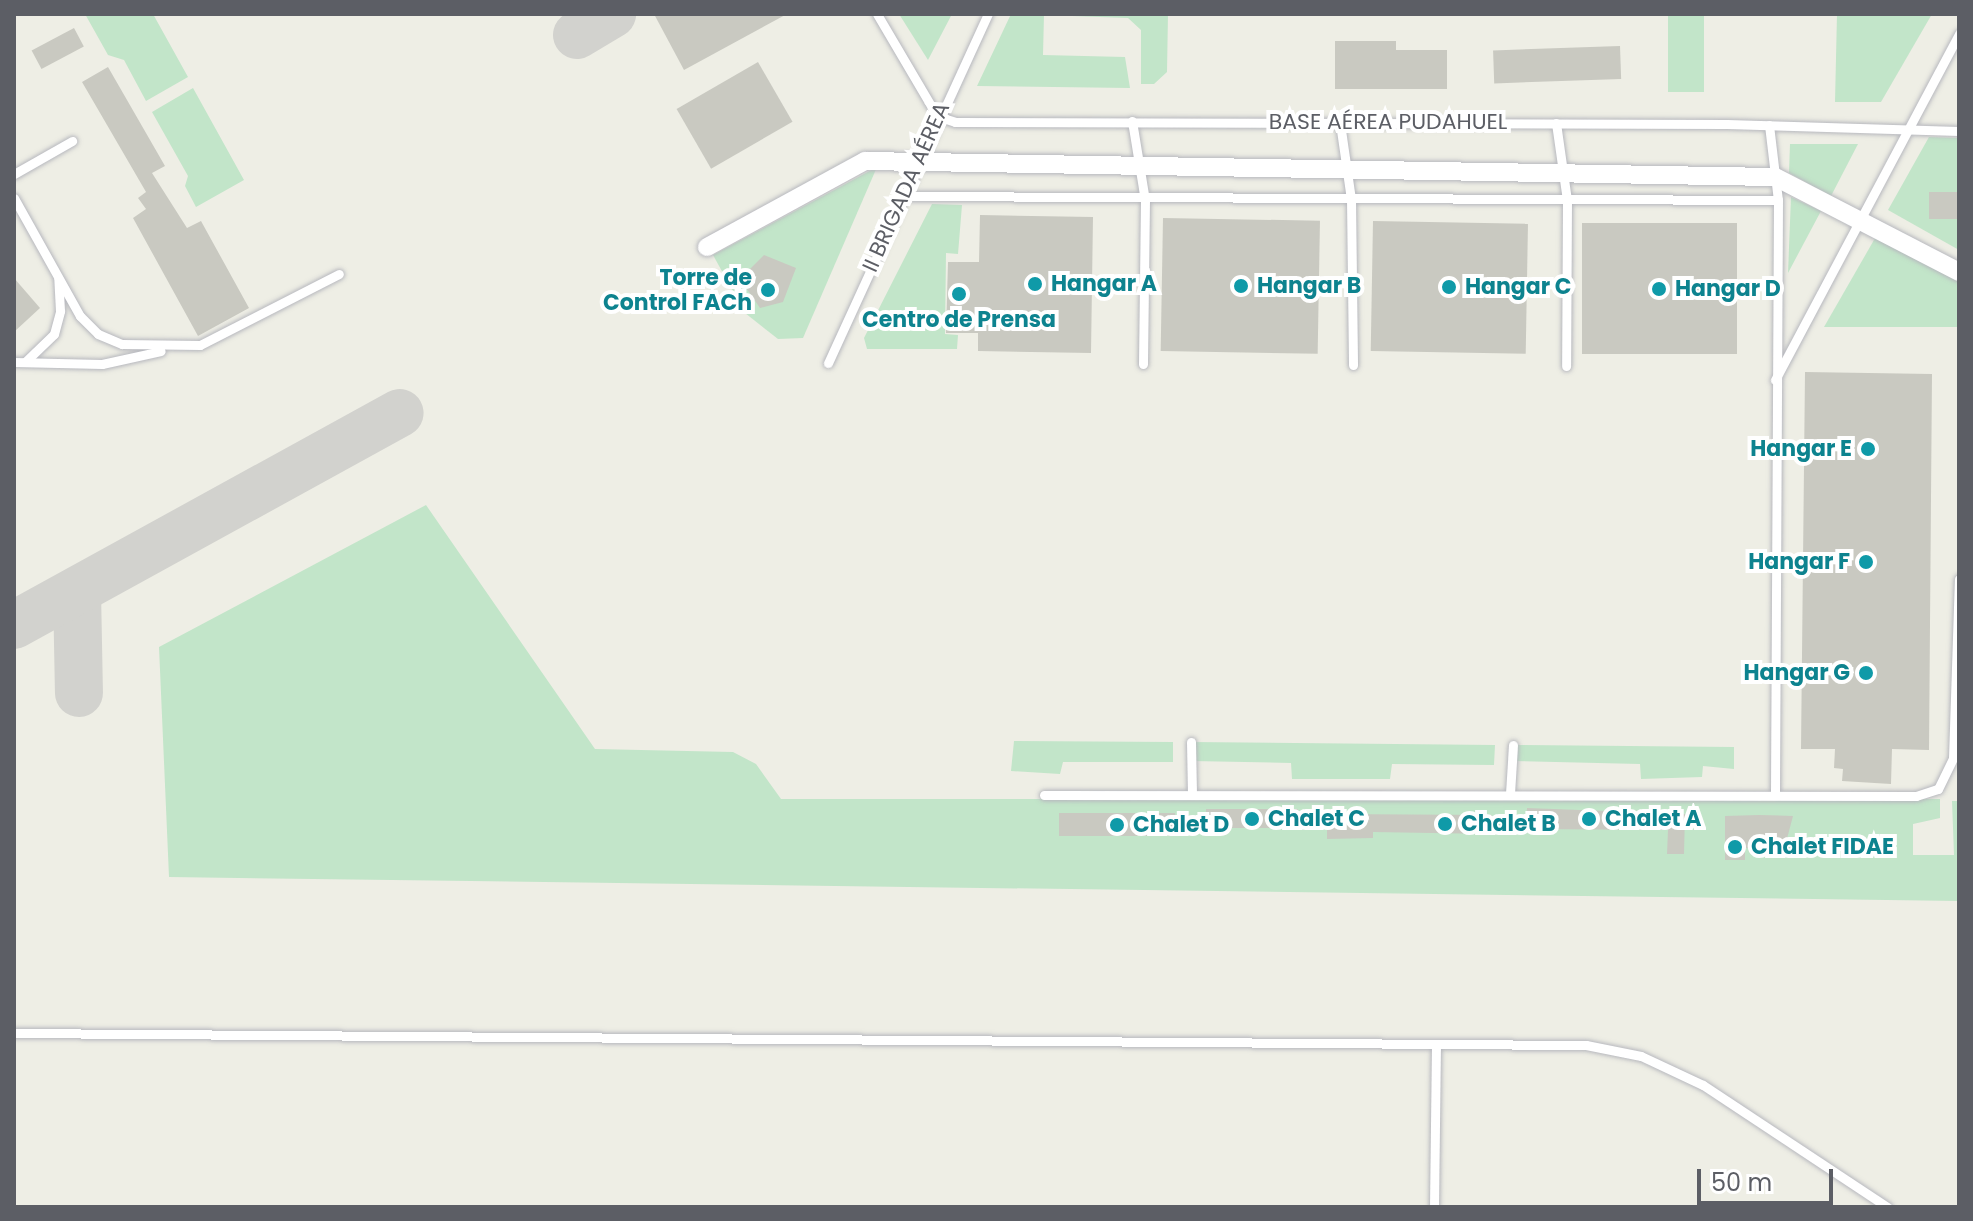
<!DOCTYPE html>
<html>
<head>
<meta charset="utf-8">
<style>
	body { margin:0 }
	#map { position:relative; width:1973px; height:1221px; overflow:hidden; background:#eeeee5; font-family:Poppins,sans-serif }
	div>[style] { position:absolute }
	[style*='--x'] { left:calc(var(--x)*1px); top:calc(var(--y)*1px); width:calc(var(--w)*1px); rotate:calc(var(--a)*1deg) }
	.green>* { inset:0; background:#c2e5c9; transform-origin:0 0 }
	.taxiway>* { height:48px; margin:-24px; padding:0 24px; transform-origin:24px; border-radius:24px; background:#d2d2ce }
	.building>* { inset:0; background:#c9c9c1; transform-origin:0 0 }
	.roads { filter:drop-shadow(0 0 2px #b7b8be) drop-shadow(0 0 2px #b7b8be) }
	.lane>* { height:9px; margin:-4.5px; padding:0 4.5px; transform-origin:4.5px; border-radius:4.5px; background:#fff }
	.street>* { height:18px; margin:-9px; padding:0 9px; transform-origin:9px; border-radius:9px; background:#fff }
	.dots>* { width:22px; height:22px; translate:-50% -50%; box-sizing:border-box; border:4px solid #fff; border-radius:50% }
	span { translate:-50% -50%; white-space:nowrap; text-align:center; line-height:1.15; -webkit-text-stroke:8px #fff; paint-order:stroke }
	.street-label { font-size:22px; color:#5c5e65 }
	.culture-label { font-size:22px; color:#0d838f; font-weight:700 }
	.right { translate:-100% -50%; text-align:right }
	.left { translate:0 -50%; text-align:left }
	.frame { position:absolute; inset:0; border:16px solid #5c5e65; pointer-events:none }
	.scale { position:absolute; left:1697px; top:1169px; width:136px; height:36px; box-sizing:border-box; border:4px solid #5c5e65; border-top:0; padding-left:10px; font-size:24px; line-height:28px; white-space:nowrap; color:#5c5e65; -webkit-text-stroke:6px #fff; paint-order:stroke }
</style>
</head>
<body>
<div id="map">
	<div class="green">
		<i style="clip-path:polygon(85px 14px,153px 14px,188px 77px,146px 101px,124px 60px,108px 55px)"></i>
		<i style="clip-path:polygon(899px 14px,952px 14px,928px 60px)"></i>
		<i style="clip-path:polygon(1011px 14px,1168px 14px,1167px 72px,1154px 84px,1141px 84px,1141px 30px,1128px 18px,1044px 15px,1043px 55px,1125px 57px,1130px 88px,977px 86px)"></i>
		<i style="left:1668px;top:14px;width:36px;height:78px"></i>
		<i style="clip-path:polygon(1837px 14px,1932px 14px,1881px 102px,1835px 102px)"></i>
		<i style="clip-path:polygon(193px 88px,244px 180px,196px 207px,185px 186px,188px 176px,152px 112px)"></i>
		<i style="clip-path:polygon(1929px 137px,1959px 138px,1959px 250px,1888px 210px)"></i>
		<i style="clip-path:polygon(1790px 144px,1858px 144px,1831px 196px,1789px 173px)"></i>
		<i style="clip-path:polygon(877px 167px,803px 338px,778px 339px,745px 313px,713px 255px)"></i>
		<i style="clip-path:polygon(1791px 197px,1821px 211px,1788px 273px)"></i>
		<i style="clip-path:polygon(932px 204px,962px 205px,958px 254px,946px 253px,945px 334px,958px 335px,957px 349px,867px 349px,864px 338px)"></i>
		<i style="clip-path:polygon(1878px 233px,1959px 279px,1959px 327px,1824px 327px)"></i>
		<i style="clip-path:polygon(426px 505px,595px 749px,733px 752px,756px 764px,781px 799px,1940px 799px,1940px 818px,1913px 824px,1913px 855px,1954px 855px,1952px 801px,1959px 801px,1959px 901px,169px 877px,159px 647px)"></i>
		<i style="clip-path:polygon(1014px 741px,1173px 742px,1173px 762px,1063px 762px,1060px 774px,1011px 771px)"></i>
		<i style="clip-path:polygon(1191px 742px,1495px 745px,1494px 765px,1392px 764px,1390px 779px,1292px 779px,1291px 763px,1191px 761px)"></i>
		<i style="clip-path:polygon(1513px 745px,1734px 747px,1734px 769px,1703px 766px,1702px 777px,1641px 779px,1640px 764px,1512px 761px)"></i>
	</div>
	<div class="taxiway">
		<i style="--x:577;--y:35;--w:41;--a:-31"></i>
		<i style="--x:77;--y:591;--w:102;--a:88.9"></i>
		<i style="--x:14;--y:625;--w:440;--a:-28.8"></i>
	</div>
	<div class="building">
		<i style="clip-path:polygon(654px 14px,787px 14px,684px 70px)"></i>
		<i style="left:74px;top:28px;width:21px;height:48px;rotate:62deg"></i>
		<i style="clip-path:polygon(1335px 41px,1396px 41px,1396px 50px,1447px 50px,1447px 89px,1335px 89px)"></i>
		<i style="left:1620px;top:46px;width:33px;height:127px;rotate:88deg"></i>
		<i style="left:758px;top:62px;width:69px;height:94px;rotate:60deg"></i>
		<i style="clip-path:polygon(108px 67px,165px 166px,152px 173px,187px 228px,201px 221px,249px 308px,198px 336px,133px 218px,146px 209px,138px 198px,146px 192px,82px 82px)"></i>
		<i style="left:1929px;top:192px;width:30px;height:27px"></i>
		<i style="clip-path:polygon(980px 215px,1093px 217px,1091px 353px,978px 351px,978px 333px,946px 333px,948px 262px,979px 262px)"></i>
		<i style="left:1163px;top:218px;width:157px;height:133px;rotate:1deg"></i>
		<i style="left:1373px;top:221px;width:155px;height:130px;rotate:1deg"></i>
		<i style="left:1582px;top:223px;width:155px;height:131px"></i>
		<i style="clip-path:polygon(764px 255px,796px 268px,783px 302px,760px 308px,740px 279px)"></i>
		<i style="clip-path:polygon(14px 278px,40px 308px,14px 332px)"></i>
		<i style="clip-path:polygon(1805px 372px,1932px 374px,1929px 750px,1892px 749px,1891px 784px,1842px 781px,1843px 769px,1834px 768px,1835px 749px,1801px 749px)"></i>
		<i style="clip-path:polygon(1527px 808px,1685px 814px,1684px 854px,1667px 854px,1668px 830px,1526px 829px)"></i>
		<i style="left:1298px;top:809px;width:19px;height:92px;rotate:90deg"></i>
		<i style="left:1059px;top:813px;width:116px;height:23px"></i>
		<i style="clip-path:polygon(1327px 814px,1492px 815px,1491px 834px,1373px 832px,1373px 838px,1327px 839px)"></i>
		<i style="clip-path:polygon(1759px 815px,1793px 816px,1784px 850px,1745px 848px,1745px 860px,1725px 860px,1725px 816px)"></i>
	</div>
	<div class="roads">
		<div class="lane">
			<i style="--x:877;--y:14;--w:118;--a:59.5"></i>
			<i style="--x:937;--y:116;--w:19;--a:18"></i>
			<i style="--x:955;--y:122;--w:772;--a:0.15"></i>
			<i style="--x:1727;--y:124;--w:232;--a:1.7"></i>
			<i style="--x:1132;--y:121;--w:80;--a:80.7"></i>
			<i style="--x:1145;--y:200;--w:164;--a:90.7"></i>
			<i style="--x:1340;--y:123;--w:77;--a:81.8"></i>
			<i style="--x:1351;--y:199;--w:166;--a:89.3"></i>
			<i style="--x:1556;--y:123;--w:78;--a:81.9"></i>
			<i style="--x:1567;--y:200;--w:166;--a:90.3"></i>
			<i style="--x:1769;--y:125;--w:76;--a:83.2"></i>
			<i style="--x:1778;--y:200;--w:595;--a:90.29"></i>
			<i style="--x:14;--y:174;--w:67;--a:-29.6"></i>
			<i style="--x:901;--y:196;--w:877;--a:0.26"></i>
			<i style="--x:14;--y:198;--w:135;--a:60.8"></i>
			<i style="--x:80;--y:316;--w:25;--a:45"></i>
			<i style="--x:98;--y:334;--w:26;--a:23"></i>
			<i style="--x:122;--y:344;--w:78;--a:0.7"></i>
			<i style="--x:200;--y:345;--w:156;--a:-27.1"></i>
			<i style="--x:14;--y:362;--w:88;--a:1.3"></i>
			<i style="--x:102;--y:364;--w:60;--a:-12.4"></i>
			<i style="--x:25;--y:362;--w:40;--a:-44"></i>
			<i style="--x:54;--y:334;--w:24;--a:-75"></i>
			<i style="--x:60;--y:311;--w:33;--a:-93"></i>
			<i style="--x:828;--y:363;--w:384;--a:-65.4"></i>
			<i style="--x:1775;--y:380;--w:392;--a:-62"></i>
			<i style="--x:1191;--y:742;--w:50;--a:88.9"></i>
			<i style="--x:1510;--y:794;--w:49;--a:-86.5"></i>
			<i style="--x:1044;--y:795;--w:872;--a:0.07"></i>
			<i style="--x:1916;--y:796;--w:23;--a:-18"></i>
			<i style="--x:1938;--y:789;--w:34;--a:-64"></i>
			<i style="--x:1953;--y:758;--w:179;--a:-88.1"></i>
			<i style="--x:14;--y:1033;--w:1572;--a:0.44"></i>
			<i style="--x:1586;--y:1045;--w:56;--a:11.3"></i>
			<i style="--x:1641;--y:1056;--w:68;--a:25.1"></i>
			<i style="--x:1703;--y:1085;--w:221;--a:33.5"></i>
			<i style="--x:1434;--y:1207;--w:161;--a:-89.3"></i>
		</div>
		<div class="street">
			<i style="--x:707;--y:247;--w:180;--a:-28.6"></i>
			<i style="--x:865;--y:161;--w:910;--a:1.01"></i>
			<i style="--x:1775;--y:177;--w:207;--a:27.3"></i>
		</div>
	</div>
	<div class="dots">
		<i style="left:1035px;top:284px;background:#0f9aa8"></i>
		<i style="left:1241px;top:286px;background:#0f9aa8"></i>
		<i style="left:1449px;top:287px;background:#0f9aa8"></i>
		<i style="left:1659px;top:289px;background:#0f9aa8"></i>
		<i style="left:768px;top:290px;background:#0f9aa8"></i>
		<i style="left:959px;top:294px;background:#0f9aa8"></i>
		<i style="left:1868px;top:449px;background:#0f9aa8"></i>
		<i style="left:1866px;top:562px;background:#0f9aa8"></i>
		<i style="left:1866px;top:673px;background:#0f9aa8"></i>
		<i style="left:1252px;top:819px;background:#0f9aa8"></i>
		<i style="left:1589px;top:819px;background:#0f9aa8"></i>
		<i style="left:1445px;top:824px;background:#0f9aa8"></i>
		<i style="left:1117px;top:825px;background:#0f9aa8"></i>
		<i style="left:1735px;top:847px;background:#0f9aa8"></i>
	</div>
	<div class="street-label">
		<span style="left:1388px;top:122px">BASE AÉREA PUDAHUEL</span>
		<span style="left:906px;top:187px;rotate:-66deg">II BRIGADA AÉREA</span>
	</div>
	<div class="culture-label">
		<span class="right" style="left:752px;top:290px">Torre de<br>Control FACh</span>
		<span class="left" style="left:1051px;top:284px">Hangar A</span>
		<span class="left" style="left:1257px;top:286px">Hangar B</span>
		<span class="left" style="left:1465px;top:287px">Hangar C</span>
		<span class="left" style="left:1675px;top:289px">Hangar D</span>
		<span style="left:959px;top:320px">Centro de Prensa</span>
		<span class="right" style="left:1852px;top:449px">Hangar E</span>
		<span class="right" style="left:1850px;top:562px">Hangar F</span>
		<span class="right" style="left:1850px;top:673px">Hangar G</span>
		<span class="left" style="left:1268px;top:819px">Chalet C</span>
		<span class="left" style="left:1605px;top:819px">Chalet A</span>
		<span class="left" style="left:1461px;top:824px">Chalet B</span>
		<span class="left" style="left:1133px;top:825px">Chalet D</span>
		<span class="left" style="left:1751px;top:847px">Chalet FIDAE</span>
	</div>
	<div class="frame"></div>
	<div class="scale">50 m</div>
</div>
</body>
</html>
